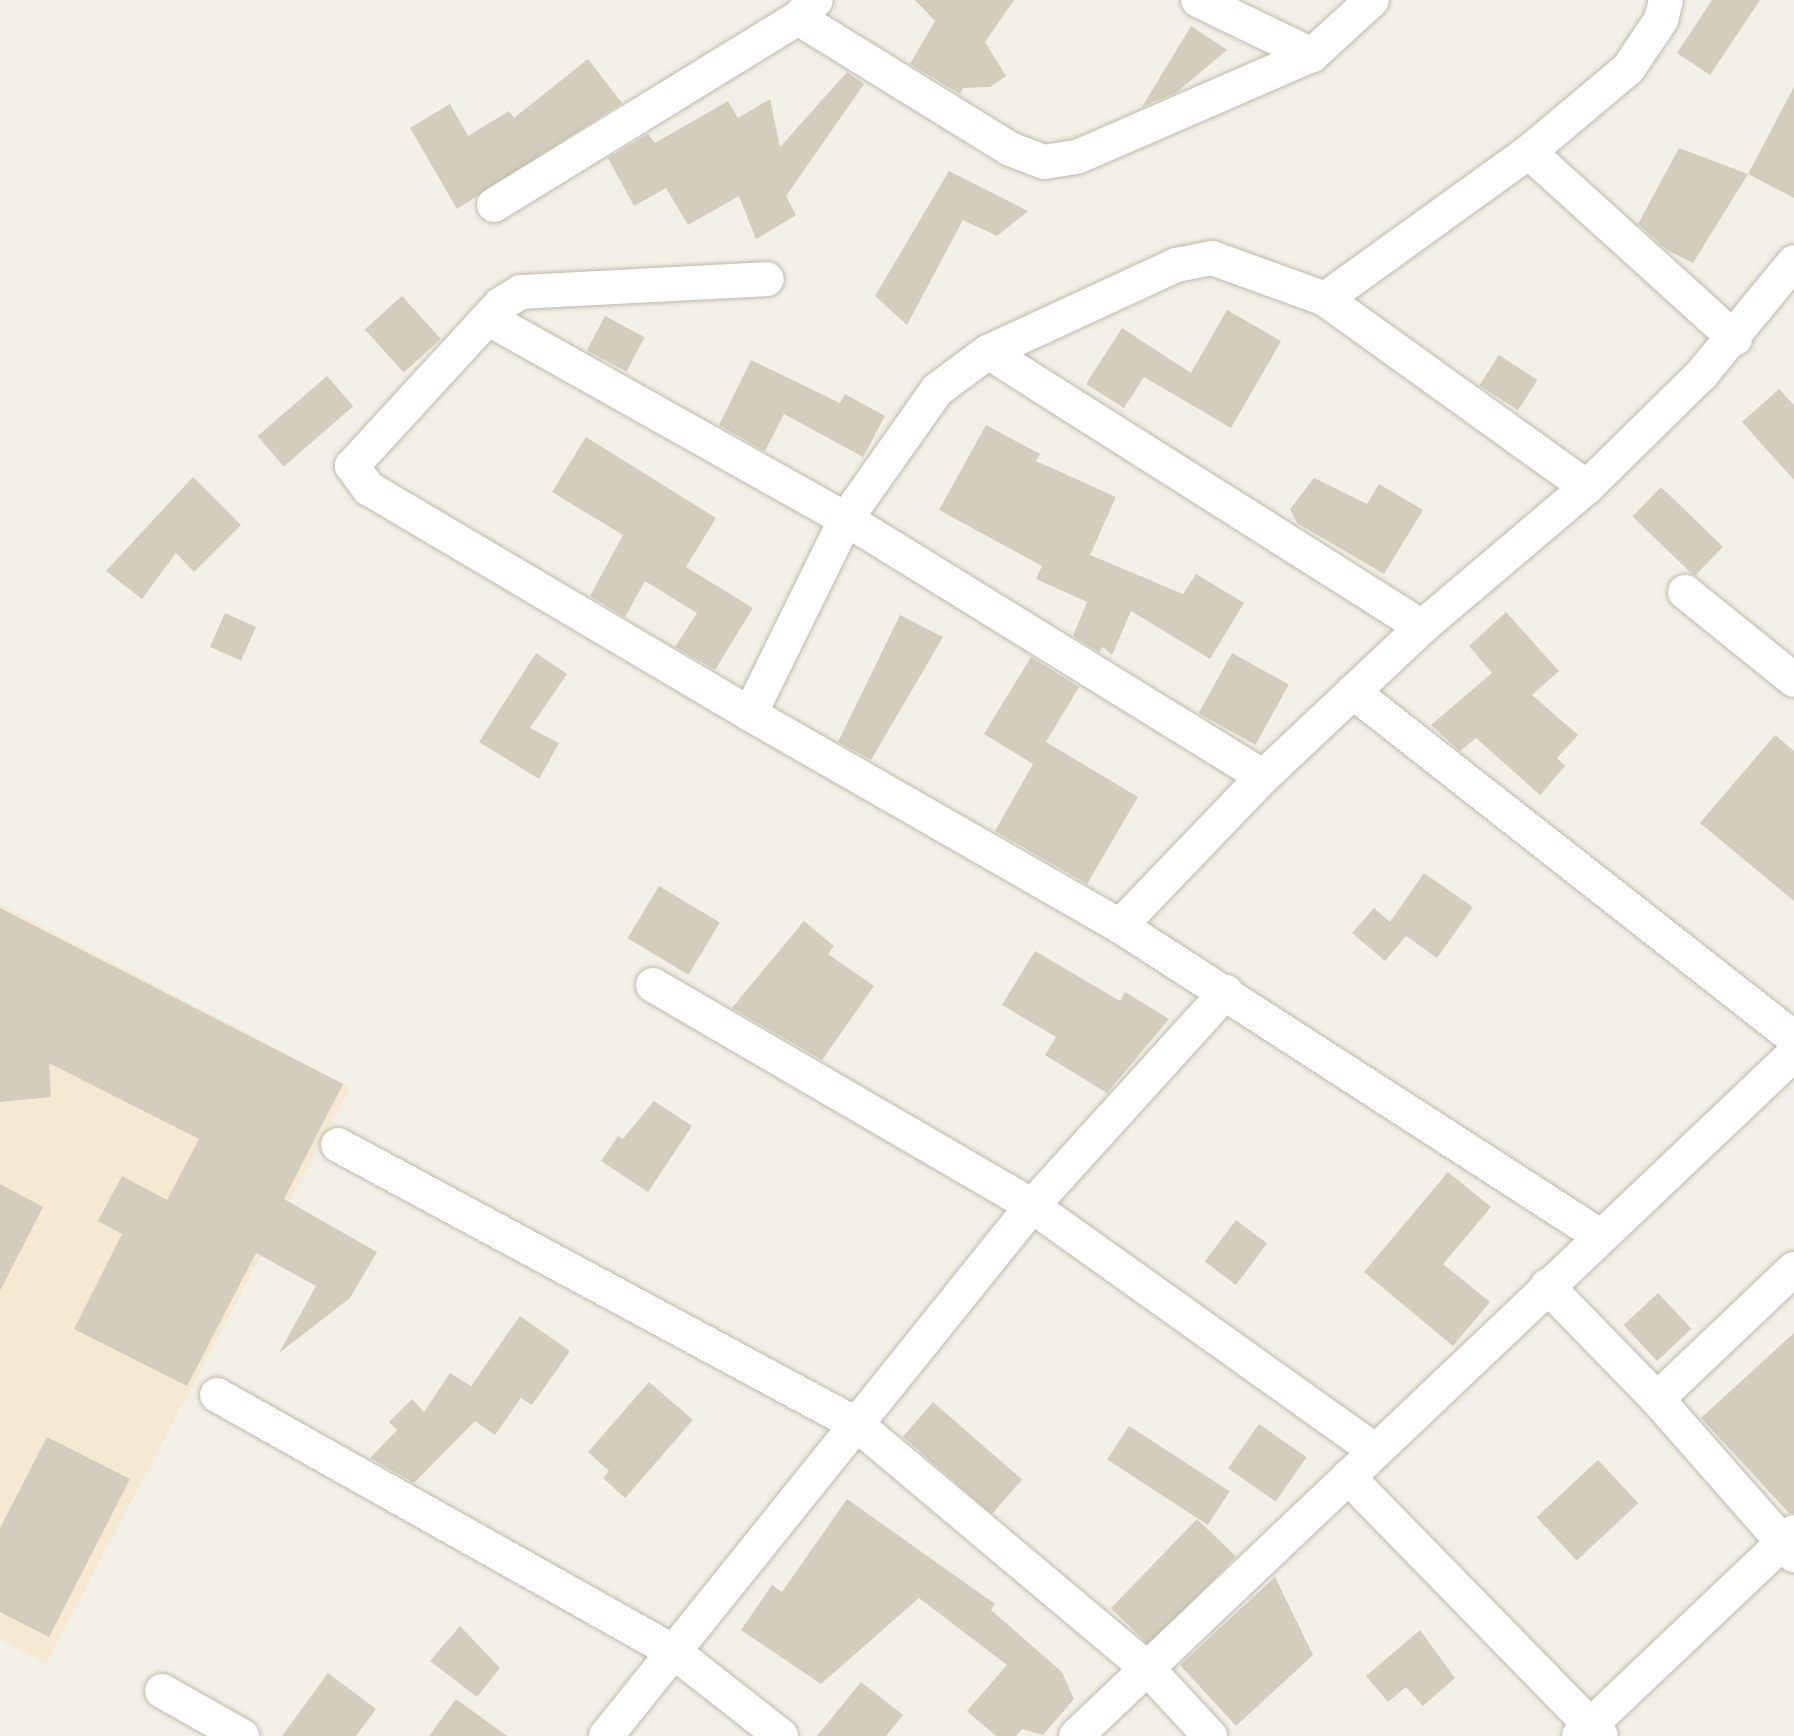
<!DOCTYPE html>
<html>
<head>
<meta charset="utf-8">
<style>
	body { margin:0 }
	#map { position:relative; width:1794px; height:1736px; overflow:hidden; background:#f3f0e7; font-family:"Titillium Web",sans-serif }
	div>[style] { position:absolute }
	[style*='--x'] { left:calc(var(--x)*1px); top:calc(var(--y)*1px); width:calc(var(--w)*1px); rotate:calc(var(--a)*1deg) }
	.commercial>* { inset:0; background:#f4e9d3 }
	.building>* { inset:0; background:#d4cdbd; transform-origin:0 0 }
	.roads { filter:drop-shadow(0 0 2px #beb9aa) drop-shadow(0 0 2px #beb9aa) }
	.minor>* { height:34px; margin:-17px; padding:0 17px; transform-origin:17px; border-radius:17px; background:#fff }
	span { translate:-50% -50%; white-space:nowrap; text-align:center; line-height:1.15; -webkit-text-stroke:6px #fff; paint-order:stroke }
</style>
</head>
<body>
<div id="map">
	<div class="commercial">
		<i style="clip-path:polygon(0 904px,350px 1087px,46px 1663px,0 1639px)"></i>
	</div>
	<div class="building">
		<i style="clip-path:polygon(915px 0,1014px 0,985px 42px,1006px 76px,990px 87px,963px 88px,960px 94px,910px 64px,935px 21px)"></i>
		<i style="clip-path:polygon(1712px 0,1760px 0,1710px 75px,1677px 53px)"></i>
		<i style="clip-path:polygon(1191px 26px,1227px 50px,1177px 92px,1142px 107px)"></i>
		<i style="clip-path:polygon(588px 59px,622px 103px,457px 209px,410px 128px,450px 104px,468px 136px,509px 111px,514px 118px)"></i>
		<i style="clip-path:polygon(847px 72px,864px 84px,786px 196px,796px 215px,756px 239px,739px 196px,688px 225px,666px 188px,634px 206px,608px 158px,648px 134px,655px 143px,728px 101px,738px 118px,770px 99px,780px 147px)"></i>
		<i style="clip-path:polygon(1794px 87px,1794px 198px,1748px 174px)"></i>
		<i style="clip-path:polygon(1679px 148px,1748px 174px,1693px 263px,1667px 250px,1638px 224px)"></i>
		<i style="clip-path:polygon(949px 171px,1028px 211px,997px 236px,963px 220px,907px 325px,875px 296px)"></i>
		<i style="left:402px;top:296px;width:58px;height:50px;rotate:48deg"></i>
		<i style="clip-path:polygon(1227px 310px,1281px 341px,1231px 428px,1144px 377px,1124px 408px,1086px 384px,1122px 328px,1191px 373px)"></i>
		<i style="left:605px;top:316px;width:45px;height:39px;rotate:28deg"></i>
		<i style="left:1499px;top:355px;width:46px;height:36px;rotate:33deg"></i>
		<i style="clip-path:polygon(751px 360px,840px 403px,845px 394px,885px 416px,863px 457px,784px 414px,765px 451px,719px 425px)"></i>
		<i style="left:327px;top:376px;width:40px;height:92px;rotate:49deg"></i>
		<i style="clip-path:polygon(1779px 389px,1794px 405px,1794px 480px,1742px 422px)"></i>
		<i style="clip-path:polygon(986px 425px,1040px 454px,1036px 461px,1116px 497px,1090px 555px,1183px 594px,1196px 574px,1244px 603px,1210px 659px,1131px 611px,1112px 655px,1103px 647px,1099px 652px,1073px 636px,1087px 602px,1036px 579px,1042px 566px,939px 510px)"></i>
		<i style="clip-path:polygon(586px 437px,716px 518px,686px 567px,753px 608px,715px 670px,675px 647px,697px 613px,645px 581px,625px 617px,590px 596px,623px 535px,552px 492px)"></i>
		<i style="clip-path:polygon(193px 477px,241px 525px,194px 572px,176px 553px,142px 599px,106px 571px)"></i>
		<i style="clip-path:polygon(1314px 478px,1367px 504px,1379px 484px,1423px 510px,1384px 574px,1297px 523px,1290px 509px)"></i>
		<i style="left:1661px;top:487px;width:86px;height:41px;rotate:44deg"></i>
		<i style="clip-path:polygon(1506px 612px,1559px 671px,1532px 695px,1578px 735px,1557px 758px,1565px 766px,1540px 795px,1476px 738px,1460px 751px,1431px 725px,1492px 673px,1469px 646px)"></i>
		<i style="left:225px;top:613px;width:34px;height:37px;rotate:24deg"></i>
		<i style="clip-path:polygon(900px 615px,943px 637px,871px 760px,838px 742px)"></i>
		<i style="clip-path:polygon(536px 653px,567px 674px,530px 728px,559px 743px,539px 779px,479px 742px)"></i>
		<i style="left:1232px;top:653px;width:65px;height:69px;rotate:29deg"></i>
		<i style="clip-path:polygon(1031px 657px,1079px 687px,1046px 742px,1138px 797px,1087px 884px,995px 831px,1033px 764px,984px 734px)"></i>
		<i style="clip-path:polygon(1775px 735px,1794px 751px,1794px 901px,1700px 823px)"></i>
		<i style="clip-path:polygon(1424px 873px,1473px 907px,1437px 958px,1406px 936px,1385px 961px,1352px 933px,1374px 908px,1390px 922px)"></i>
		<i style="left:659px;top:886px;width:71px;height:61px;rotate:31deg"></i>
		<i style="clip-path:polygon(0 908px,343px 1084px,284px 1199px,377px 1252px,350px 1298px,279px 1353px,316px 1286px,256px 1253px,187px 1386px,74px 1329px,122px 1234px,98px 1221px,122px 1176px,167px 1200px,199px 1139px,49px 1063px,51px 1097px,0 1102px)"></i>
		<i style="clip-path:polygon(804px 921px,834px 946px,828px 954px,874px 986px,822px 1060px,732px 1008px)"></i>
		<i style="clip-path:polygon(1035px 951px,1120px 1001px,1125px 992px,1169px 1019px,1107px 1093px,1045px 1055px,1056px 1037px,1002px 1005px)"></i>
		<i style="clip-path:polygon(654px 1101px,692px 1126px,648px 1192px,601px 1161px,618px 1136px,623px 1139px)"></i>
		<i style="clip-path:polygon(1448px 1172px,1491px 1207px,1443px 1264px,1490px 1302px,1453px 1346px,1364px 1272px)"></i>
		<i style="clip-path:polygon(0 1184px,43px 1207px,0 1291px)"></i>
		<i style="left:1236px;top:1220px;width:39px;height:52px;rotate:37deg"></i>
		<i style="left:1658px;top:1293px;width:49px;height:47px;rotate:47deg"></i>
		<i style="clip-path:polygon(520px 1316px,570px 1351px,532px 1405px,521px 1398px,495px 1435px,475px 1421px,414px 1483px,370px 1458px,397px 1430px,389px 1422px,412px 1399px,424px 1412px,450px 1373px,471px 1386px)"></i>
		<i style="clip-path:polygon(1794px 1333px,1794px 1513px,1789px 1513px,1701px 1418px)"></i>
		<i style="clip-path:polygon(649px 1382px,693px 1420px,625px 1498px,603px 1478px,609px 1471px,588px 1452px)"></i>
		<i style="left:933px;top:1402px;width:118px;height:46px;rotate:41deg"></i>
		<i style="left:1259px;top:1424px;width:58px;height:54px;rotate:35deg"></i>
		<i style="left:1129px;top:1426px;width:120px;height:40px;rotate:33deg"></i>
		<i style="clip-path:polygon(47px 1437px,130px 1479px,49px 1637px,0 1612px,0 1528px)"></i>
		<i style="left:1598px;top:1460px;width:59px;height:84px;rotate:47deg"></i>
		<i style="clip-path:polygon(847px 1499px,995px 1604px,991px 1610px,1062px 1672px,1074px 1699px,1043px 1735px,1022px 1729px,1016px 1736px,996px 1736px,967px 1711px,1007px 1665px,919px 1598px,821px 1684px,741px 1630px,772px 1585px,782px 1592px)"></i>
		<i style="left:1197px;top:1519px;width:54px;height:124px;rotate:44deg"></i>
		<i style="clip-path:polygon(1275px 1577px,1313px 1655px,1236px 1726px,1180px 1665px)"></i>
		<i style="clip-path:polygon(460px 1626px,500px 1668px,477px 1697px,430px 1661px)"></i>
		<i style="clip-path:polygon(1420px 1630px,1455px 1678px,1423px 1706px,1406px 1687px,1388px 1702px,1366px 1676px)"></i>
		<i style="clip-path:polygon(328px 1673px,376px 1709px,356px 1736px,282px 1736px)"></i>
		<i style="clip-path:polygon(861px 1682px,903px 1715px,886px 1736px,817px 1736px)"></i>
		<i style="clip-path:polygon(456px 1699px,507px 1736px,429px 1736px)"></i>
	</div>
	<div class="roads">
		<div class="minor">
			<i style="--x:1198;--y:0;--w:127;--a:25.8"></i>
			<i style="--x:798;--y:18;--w:249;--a:31.7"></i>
			<i style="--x:1010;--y:149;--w:36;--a:21"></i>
			<i style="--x:1044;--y:162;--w:33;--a:-9"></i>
			<i style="--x:1077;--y:157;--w:256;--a:-23.5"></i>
			<i style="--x:1312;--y:55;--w:81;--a:-42.5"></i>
			<i style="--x:1529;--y:152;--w:278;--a:42.2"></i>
			<i style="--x:494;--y:205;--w:357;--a:-31.6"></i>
			<i style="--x:798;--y:18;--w:25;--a:-45"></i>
			<i style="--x:1325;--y:299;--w:322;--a:35.7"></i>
			<i style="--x:489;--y:319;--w:409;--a:29.3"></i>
			<i style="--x:846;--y:519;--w:490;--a:31.7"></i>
			<i style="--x:988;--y:352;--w:514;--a:32.36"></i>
			<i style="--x:1685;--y:592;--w:140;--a:38.9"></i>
			<i style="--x:1353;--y:692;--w:561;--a:38.12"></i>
			<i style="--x:750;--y:714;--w:442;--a:-149.4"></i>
			<i style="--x:369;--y:489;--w:29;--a:-126"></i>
			<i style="--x:352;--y:466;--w:220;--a:-47.4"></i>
			<i style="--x:501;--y:304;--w:23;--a:-31"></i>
			<i style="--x:521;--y:292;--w:246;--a:-3"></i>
			<i style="--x:1120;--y:926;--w:207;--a:-46.2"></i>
			<i style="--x:1263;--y:777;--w:219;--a:-43.3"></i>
			<i style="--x:1422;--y:627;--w:216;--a:-40.3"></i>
			<i style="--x:1587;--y:487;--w:160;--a:-44.5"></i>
			<i style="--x:1701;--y:375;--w:146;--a:-50.5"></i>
			<i style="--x:653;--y:985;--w:439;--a:30.2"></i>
			<i style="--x:1032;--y:1206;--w:422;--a:35.5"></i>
			<i style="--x:338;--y:1145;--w:588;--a:28.31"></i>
			<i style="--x:856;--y:1424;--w:380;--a:40"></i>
			<i style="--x:1147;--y:1668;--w:93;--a:47.2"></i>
			<i style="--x:1600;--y:1236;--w:571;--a:-147.14"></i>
			<i style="--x:1120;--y:926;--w:426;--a:-150.2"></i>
			<i style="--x:750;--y:714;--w:217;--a:-63.8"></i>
			<i style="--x:846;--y:519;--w:158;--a:-54.8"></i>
			<i style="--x:937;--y:390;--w:64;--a:-36.7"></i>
			<i style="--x:988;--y:352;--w:207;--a:-24.8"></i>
			<i style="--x:1176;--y:265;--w:37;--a:-11"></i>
			<i style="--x:1212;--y:258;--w:120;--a:19.9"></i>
			<i style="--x:1325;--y:299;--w:251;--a:-35.8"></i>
			<i style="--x:1529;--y:152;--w:129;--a:-40"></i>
			<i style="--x:1628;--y:69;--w:59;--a:-56"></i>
			<i style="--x:1661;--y:20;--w:21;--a:-76"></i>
			<i style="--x:1547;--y:1286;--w:158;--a:45.8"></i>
			<i style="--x:1657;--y:1399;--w:208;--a:48.7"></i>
			<i style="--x:217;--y:1395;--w:524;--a:29.35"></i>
			<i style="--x:674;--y:1652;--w:136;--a:38.1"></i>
			<i style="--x:1657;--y:1399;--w:189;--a:-43.5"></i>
			<i style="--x:1348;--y:1477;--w:362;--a:45.7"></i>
			<i style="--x:162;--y:1691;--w:92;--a:29.4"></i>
			<i style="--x:606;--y:1736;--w:680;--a:-51.21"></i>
			<i style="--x:1032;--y:1206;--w:289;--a:-47.8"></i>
			<i style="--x:1076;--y:1736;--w:990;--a:-43.53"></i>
			<i style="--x:1579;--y:1736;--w:296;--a:-43.5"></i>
		</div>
	</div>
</div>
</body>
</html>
